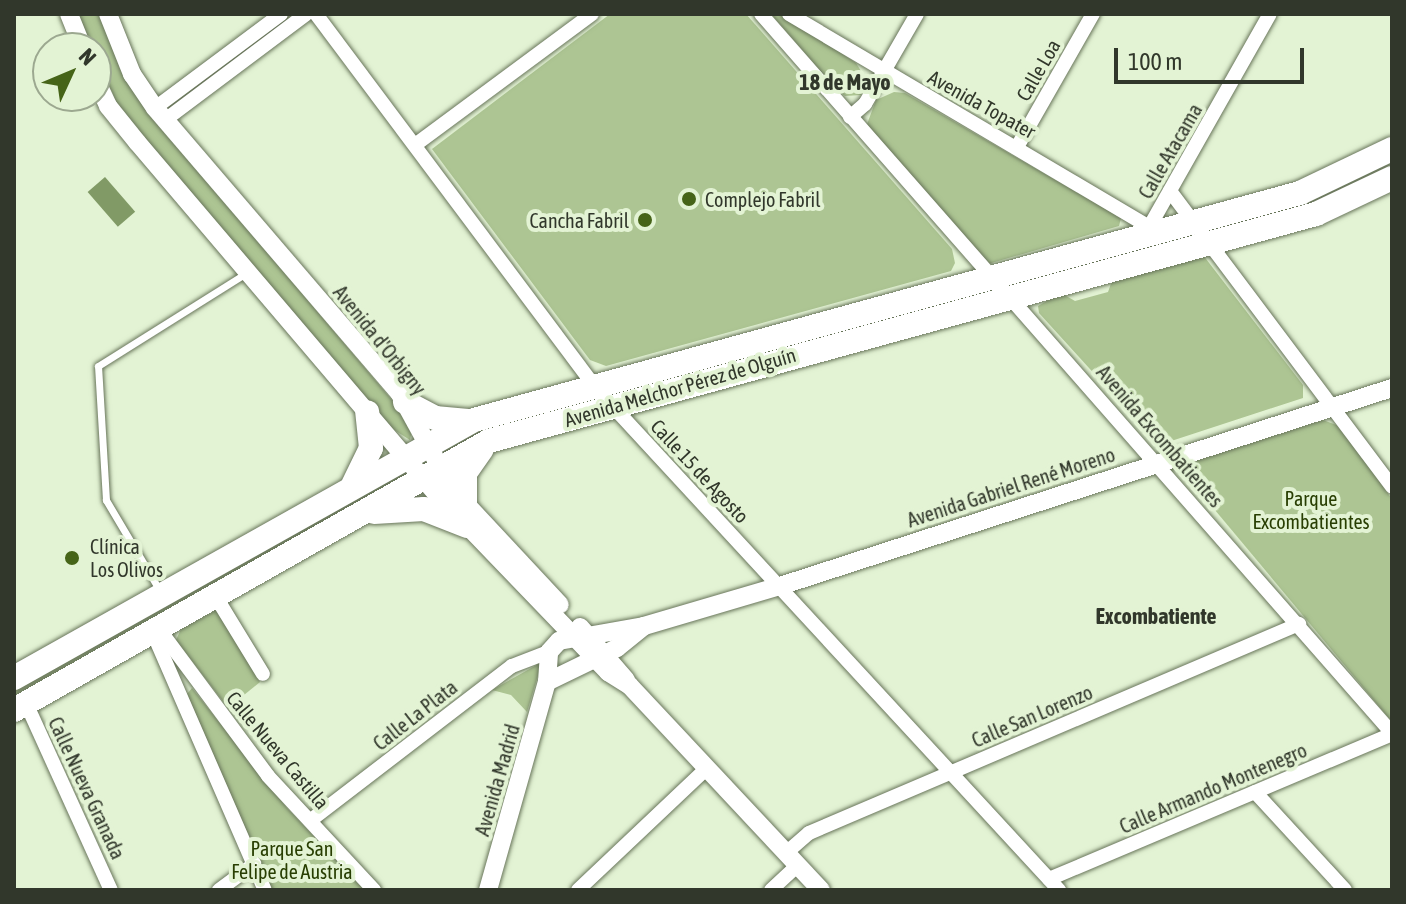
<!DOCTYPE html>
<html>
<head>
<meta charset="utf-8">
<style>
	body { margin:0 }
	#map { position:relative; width:1406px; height:904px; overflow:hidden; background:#e3f3d4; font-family:"Asap Condensed",sans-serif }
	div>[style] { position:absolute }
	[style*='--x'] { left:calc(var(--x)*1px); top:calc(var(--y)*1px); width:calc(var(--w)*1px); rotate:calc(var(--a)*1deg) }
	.green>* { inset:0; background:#adc593 }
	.water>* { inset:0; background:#819a66; transform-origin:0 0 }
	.roads { filter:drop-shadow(0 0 2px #68755a) drop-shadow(0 0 2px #68755a) }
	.lane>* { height:7px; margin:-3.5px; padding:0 3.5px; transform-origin:3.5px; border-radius:3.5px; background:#fff }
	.street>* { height:14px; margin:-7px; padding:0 7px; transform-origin:7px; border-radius:7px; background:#fff }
	.secondary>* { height:18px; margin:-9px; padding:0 9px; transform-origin:9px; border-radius:9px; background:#fff }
	.highway>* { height:24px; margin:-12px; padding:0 12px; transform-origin:12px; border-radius:12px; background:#fff }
	.dots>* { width:22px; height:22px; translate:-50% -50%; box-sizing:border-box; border:4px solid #e3f3d4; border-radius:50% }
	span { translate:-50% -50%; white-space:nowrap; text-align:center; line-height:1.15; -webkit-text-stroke:8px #e3f3d4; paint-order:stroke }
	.street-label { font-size:20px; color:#31372b }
	.poi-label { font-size:20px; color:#31372b }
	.left { translate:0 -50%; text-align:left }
	.right { translate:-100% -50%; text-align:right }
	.park-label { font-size:20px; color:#283e02 }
	.neighbourhood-label { font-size:22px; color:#31372b; font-weight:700 }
	.frame { position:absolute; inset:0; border:16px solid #31372b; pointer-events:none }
	.north { position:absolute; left:32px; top:32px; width:80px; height:80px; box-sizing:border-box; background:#e3f3d4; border:2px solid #9ca890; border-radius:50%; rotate:46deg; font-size:22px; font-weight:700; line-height:32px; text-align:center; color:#31372b }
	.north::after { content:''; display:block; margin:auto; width:28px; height:36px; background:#466418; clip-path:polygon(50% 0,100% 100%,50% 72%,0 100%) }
	.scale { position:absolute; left:1114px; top:48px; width:190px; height:36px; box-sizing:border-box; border:4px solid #31372b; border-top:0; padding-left:10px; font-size:24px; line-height:28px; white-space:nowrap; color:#31372b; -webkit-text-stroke:6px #e3f3d4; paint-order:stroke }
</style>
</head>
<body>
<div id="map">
	<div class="green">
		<i style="clip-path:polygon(78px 14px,100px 14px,120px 69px,143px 105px,391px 399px,412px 430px,410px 440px,388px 426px,119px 108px)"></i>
		<i style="clip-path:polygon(610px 14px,746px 14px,952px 249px,955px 263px,951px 271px,606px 366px,590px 360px,432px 149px)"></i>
		<i style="clip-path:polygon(771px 14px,783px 14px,856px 63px,866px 79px,861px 95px,845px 96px,836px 89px)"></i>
		<i style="clip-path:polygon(894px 92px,905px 93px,1121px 218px,1119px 226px,988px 264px,866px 127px,876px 100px)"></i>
		<i style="clip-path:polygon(1203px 255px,1303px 385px,1303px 398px,1159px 445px,1039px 313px,1038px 306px,1061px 293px,1075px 301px,1108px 292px,1113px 278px)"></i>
		<i style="clip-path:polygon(1323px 420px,1339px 426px,1392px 499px,1392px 722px,1184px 473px,1192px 462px)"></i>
		<i style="clip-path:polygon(407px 470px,411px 474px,14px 697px,14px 688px)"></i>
		<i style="clip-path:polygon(218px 609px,260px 682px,228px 708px,176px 640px,181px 629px)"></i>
		<i style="clip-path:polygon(542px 662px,527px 712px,511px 695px,492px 690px)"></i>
		<i style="clip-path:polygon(192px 688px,287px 808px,365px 890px,272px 890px,187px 694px)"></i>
	</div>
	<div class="water">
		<i style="left:105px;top:177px;width:46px;height:23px;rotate:49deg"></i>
	</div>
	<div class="roads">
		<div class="lane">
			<i style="--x:160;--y:591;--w:106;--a:-120.7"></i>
			<i style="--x:106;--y:500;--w:134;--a:-93.4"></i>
			<i style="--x:98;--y:366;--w:175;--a:-32.1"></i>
		</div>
		<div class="street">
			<i style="--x:316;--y:14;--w:464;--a:53.2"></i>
			<i style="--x:594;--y:386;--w:686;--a:47.3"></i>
			<i style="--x:761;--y:14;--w:957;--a:48.73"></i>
			<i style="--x:789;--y:14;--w:424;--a:30.6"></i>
			<i style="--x:155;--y:108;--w:157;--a:-36.7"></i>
			<i style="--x:850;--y:117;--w:20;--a:-41"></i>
			<i style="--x:865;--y:104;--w:104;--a:-60"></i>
			<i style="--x:165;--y:120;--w:176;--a:-36.9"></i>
			<i style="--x:415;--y:145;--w:220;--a:-36.5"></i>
			<i style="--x:1017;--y:147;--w:153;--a:-60.3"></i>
			<i style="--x:1170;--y:191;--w:370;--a:53.1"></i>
			<i style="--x:1151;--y:224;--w:241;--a:-60.5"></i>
			<i style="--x:216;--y:597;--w:90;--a:58.6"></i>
			<i style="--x:159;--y:629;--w:183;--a:53.4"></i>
			<i style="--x:268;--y:776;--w:156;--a:47.1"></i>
			<i style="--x:153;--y:633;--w:280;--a:66.5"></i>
			<i style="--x:26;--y:703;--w:205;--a:65.6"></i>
			<i style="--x:1255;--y:792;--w:133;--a:47.4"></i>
			<i style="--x:311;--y:820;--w:253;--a:-37.5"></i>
			<i style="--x:512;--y:666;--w:40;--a:-21"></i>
			<i style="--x:786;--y:853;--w:30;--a:-41"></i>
			<i style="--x:809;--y:833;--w:533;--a:-23.1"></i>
			<i style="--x:1049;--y:879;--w:372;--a:-22.9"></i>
			<i style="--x:219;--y:890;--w:44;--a:-36.6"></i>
			<i style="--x:578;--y:890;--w:178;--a:-43.4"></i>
			<i style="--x:771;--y:890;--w:37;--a:-43"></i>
		</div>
		<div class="secondary">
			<i style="--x:69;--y:14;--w:37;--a:68"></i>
			<i style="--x:108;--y:14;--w:65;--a:68.2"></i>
			<i style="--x:132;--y:74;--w:41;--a:55.9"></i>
			<i style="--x:155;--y:108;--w:377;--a:49.4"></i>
			<i style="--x:400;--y:394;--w:108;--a:61.3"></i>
			<i style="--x:452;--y:489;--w:158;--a:47"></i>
			<i style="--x:96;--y:80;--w:29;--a:65"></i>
			<i style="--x:108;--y:106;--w:46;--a:51.1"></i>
			<i style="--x:137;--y:142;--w:460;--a:49.6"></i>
			<i style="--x:435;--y:492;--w:250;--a:46.1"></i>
			<i style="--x:608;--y:672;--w:25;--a:32"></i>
			<i style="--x:629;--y:685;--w:281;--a:46.9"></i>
			<i style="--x:580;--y:627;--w:70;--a:49"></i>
			<i style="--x:547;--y:682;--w:78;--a:-25.9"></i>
			<i style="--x:617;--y:648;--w:35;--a:-39"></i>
			<i style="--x:488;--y:890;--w:216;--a:-74.2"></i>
			<i style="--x:547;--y:682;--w:30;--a:-86"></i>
			<i style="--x:549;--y:652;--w:15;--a:-48"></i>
			<i style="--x:559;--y:641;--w:86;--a:-10"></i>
			<i style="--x:644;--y:626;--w:142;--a:-16.4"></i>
			<i style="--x:780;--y:586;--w:643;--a:-17.93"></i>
		</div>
		<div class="highway">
			<i style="--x:405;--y:402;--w:34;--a:28"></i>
			<i style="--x:435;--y:418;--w:33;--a:5"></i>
			<i style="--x:353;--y:485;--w:41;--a:-64.1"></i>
			<i style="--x:371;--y:448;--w:36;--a:-96"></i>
			<i style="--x:465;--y:504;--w:31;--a:-90"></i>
			<i style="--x:465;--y:473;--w:29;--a:-55"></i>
			<i style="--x:374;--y:512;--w:50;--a:-3.4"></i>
			<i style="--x:424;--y:509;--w:46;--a:21.6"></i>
			<i style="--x:14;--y:678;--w:527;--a:-29.29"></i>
			<i style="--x:474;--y:420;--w:857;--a:-15.37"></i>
			<i style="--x:1300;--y:193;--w:102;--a:-25.6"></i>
			<i style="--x:14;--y:710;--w:546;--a:-29.52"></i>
			<i style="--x:489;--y:441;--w:858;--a:-15.35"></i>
			<i style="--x:1316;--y:214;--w:84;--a:-25.3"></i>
		</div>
	</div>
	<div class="dots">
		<i style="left:689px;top:199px;background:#466418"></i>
		<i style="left:645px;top:220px;background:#466418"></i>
		<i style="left:72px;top:558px;background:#466418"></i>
	</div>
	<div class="street-label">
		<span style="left:1038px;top:70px;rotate:-60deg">Calle Loa</span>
		<span style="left:982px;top:104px;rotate:29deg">Avenida Topater</span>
		<span style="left:1170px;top:151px;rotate:-60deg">Calle Atacama</span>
		<span style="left:380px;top:340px;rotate:51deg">Avenida d'Orbigny</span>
		<span style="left:680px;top:387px;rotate:-16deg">Avenida Melchor Pérez de Olguín</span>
		<span style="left:1160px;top:436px;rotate:49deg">Avenida Excombatientes</span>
		<span style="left:700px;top:471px;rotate:47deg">Calle 15 de Agosto</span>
		<span style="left:1011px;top:487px;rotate:-18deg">Avenida Gabriel René Moreno</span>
		<span style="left:415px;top:715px;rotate:-38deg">Calle La Plata</span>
		<span style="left:1032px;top:716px;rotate:-23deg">Calle San Lorenzo</span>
		<span style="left:278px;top:750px;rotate:50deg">Calle Nueva Castilla</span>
		<span style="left:497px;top:780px;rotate:-74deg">Avenida Madrid</span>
		<span style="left:87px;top:788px;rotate:65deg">Calle Nueva Granada</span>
		<span style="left:1213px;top:788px;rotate:-23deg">Calle Armando Montenegro</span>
	</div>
	<div class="poi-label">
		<span class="left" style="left:705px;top:199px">Complejo Fabril</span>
		<span class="right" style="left:629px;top:220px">Cancha Fabril</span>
		<span class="left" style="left:90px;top:558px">Clínica<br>Los Olivos</span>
	</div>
	<div class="park-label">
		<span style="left:1311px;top:510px">Parque<br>Excombatientes</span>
		<span style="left:292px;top:860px">Parque San<br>Felipe de Austria</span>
	</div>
	<div class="neighbourhood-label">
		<span style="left:845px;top:83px">18 de Mayo</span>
		<span style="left:1156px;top:617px">Excombatiente</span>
	</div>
	<div class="frame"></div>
	<div class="north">N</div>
	<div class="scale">100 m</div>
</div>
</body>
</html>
